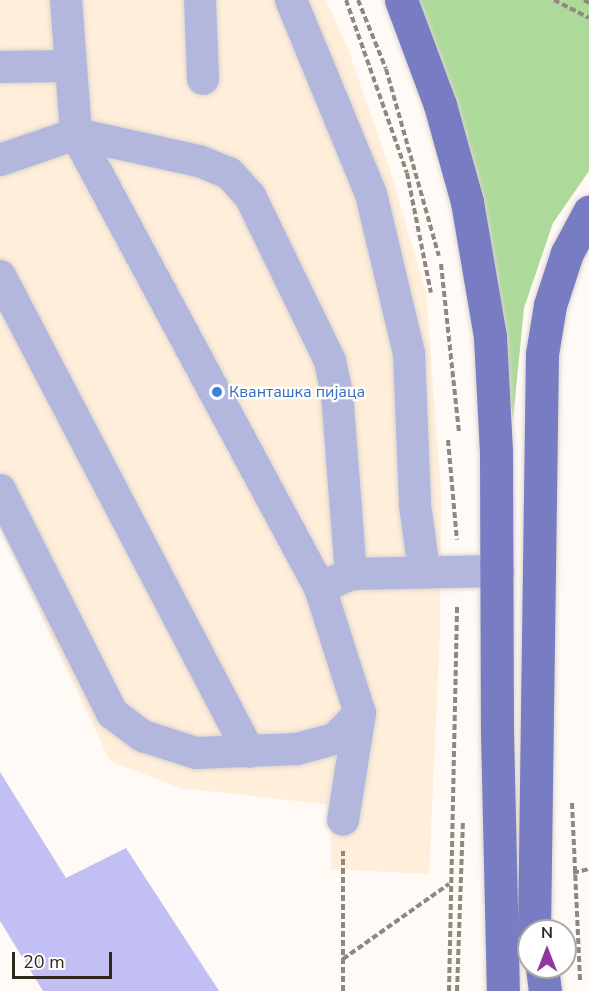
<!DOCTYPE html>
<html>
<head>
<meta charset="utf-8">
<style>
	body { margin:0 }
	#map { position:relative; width:589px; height:991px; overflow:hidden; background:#fffaf5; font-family:"Nunito Sans",sans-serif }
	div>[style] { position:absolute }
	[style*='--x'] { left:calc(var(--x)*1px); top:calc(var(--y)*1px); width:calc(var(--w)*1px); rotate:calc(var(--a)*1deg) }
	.built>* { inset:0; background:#ffeeda }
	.green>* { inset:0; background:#adda9a }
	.building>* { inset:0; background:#c1bff4 }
	.path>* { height:4px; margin-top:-2px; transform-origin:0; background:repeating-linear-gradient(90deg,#8f8880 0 6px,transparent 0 9px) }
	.roads { filter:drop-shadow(0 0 2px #dad4ce) drop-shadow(0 0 2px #dad4ce) }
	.minor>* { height:32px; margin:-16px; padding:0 16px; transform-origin:16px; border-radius:16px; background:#b3b7de }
	.major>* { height:33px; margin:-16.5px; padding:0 16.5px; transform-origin:16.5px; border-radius:16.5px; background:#787cc2 }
	.dots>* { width:16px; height:16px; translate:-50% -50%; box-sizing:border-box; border:3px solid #fff; border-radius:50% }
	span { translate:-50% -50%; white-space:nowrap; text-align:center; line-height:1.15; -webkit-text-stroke:4.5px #fff; paint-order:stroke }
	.shop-label { font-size:16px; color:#366cbe }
	.left { translate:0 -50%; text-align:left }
	.north { position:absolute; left:517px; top:919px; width:60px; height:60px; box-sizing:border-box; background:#fff; border:2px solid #aca9a5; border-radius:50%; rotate:0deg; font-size:16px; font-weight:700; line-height:24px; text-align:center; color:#30281d }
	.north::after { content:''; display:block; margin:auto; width:21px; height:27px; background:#9237a1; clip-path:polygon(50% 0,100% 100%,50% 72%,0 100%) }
	.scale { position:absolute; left:12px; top:952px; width:100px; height:27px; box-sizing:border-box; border:3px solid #30281d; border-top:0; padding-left:8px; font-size:18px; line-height:21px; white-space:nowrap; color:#30281d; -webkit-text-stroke:4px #fff; paint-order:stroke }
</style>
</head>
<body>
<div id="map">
	<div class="built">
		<i style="clip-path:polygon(0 0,326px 0,347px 46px,389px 167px,426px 293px,441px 491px,440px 630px,429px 874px,331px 869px,331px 805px,181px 788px,110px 761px,0 528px)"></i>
	</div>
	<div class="green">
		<i style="clip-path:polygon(412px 0,589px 0,589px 171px,553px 223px,524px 308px,513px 420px,478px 193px)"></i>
	</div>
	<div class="building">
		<i style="clip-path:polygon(0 772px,66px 878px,126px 848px,219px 991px,43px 991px,0 921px)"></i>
	</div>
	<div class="path">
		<i style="--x:346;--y:0;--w:183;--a:70.6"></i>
		<i style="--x:407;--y:173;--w:122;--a:78.7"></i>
		<i style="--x:358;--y:0;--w:74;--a:67.9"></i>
		<i style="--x:386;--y:69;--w:194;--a:74.2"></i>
		<i style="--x:554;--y:0;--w:39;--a:27"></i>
		<i style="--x:584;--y:0;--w:6;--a:31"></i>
		<i style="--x:441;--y:264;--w:169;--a:83.9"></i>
		<i style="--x:448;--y:440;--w:100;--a:84.9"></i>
		<i style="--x:572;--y:803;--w:178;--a:87.4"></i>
		<i style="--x:573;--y:873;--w:16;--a:-14"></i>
		<i style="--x:343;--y:959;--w:130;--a:-35.3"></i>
		<i style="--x:343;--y:991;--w:140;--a:-90"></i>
		<i style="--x:449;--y:991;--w:386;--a:-88.8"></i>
		<i style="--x:457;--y:991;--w:171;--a:-88"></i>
	</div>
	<div class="roads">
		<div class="minor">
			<i style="--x:66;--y:0;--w:134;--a:85.7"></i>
			<i style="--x:76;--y:134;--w:515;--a:61.74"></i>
			<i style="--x:320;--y:588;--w:34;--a:-24"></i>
			<i style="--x:351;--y:574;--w:147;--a:-1.2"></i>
			<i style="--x:200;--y:0;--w:79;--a:87.8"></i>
			<i style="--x:291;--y:0;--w:210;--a:67.6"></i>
			<i style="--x:371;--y:194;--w:163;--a:76.6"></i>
			<i style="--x:409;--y:353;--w:152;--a:87.7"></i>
			<i style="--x:415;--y:505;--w:66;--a:82.1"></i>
			<i style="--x:0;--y:67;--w:69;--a:-0.8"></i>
			<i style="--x:0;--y:160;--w:80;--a:-18.9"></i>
			<i style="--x:76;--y:134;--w:126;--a:12.4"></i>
			<i style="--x:199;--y:161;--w:32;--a:22"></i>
			<i style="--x:229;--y:173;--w:31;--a:48"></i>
			<i style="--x:250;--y:196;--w:183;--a:64.1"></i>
			<i style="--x:330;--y:361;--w:33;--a:78"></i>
			<i style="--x:337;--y:393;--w:182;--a:85.6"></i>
			<i style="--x:0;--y:276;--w:537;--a:62.39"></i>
			<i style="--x:0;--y:490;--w:250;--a:63.3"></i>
			<i style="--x:112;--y:713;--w:39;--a:37"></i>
			<i style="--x:143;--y:736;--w:56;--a:17.8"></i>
			<i style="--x:196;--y:753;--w:101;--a:-2.3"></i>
			<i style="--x:297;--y:749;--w:39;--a:-15"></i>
			<i style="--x:335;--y:739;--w:36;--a:-46"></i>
			<i style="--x:320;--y:588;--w:131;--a:72.3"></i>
			<i style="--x:360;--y:713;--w:108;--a:99"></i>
		</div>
		<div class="major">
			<i style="--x:401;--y:0;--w:112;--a:69.6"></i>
			<i style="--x:440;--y:105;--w:101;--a:74.4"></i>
			<i style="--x:467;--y:202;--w:137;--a:80.3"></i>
			<i style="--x:490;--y:337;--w:115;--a:87"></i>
			<i style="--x:496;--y:452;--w:279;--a:89.8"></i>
			<i style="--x:497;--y:731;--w:260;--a:88.7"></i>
			<i style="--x:534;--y:931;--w:577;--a:-89.21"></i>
			<i style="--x:542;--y:354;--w:50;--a:-80.7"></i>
			<i style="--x:550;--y:305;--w:55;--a:-71.9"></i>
			<i style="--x:567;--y:253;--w:47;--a:-61.8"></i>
			<i style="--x:542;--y:967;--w:24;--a:83"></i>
		</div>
	</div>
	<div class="dots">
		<i style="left:217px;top:392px;background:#3f7fe0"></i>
	</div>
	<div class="shop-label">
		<span class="left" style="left:229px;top:392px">Кванташка пијаца</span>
	</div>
	<div class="north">N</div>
	<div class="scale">20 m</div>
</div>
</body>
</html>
